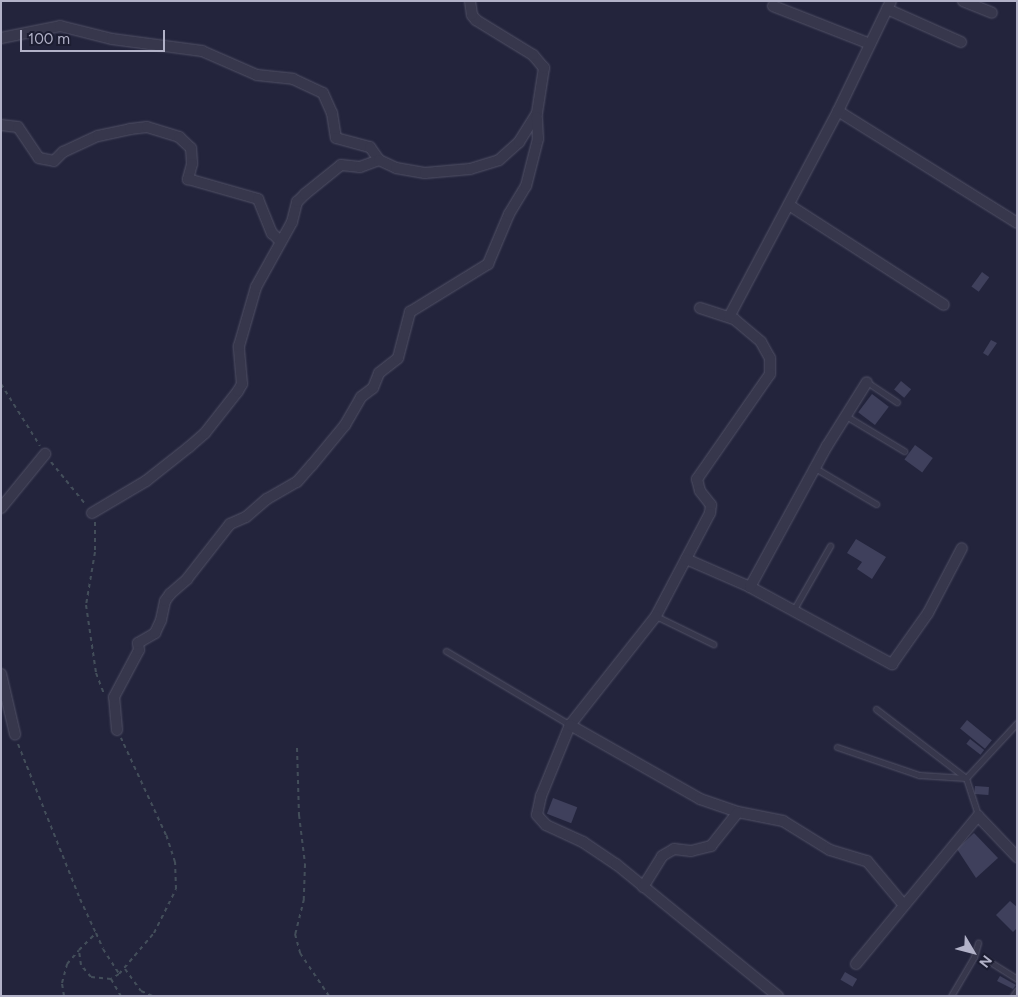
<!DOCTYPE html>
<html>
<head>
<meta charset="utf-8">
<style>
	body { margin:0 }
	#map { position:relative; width:1018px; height:997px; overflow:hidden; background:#23243c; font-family:Figtree,sans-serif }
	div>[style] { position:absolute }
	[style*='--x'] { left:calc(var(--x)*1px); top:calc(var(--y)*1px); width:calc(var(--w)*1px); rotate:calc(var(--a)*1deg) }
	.building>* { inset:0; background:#3f405c; transform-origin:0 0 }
	.path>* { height:2px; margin-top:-1px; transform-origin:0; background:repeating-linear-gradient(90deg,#434e5a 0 4px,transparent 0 8px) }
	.roads { filter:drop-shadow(0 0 1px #525267) drop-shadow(0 0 1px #525267) }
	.service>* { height:5px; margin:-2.5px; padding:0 2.5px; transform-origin:2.5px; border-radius:2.5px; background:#37374c }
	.minor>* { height:10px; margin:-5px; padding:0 5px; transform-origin:5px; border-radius:5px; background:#37374c }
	span { translate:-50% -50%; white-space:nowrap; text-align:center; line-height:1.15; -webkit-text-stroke:5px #1c1d31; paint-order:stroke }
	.frame { position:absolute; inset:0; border:2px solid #b2b2c8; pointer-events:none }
	.north { position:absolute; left:948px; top:927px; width:50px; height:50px; -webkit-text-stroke:4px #1c1d31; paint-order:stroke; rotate:127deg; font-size:14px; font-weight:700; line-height:20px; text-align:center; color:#b2b2c8 }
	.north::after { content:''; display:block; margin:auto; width:18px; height:22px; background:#b2b2c8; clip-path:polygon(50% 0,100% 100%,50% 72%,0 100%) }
	.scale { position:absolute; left:20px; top:30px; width:145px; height:22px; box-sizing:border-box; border:2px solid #b2b2c8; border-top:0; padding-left:6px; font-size:15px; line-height:18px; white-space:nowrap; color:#b2b2c8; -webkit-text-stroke:4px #1c1d31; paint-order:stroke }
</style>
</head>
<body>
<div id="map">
	<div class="building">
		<i style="left:982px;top:272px;width:9px;height:18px;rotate:36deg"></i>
		<i style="clip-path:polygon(991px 340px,997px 343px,988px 356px,983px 353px)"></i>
		<i style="left:901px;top:381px;width:13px;height:11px;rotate:39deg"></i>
		<i style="left:872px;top:394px;width:21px;height:23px;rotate:37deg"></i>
		<i style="left:915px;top:445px;width:22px;height:18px;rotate:36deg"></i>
		<i style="clip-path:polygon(856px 539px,886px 557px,872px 579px,857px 569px,862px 562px,847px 553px)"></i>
		<i style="left:967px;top:720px;width:32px;height:11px;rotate:39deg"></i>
		<i style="left:970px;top:739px;width:18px;height:6px;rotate:38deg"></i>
		<i style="left:975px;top:786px;width:14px;height:8px;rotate:4deg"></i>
		<i style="left:553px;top:798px;width:26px;height:17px;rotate:21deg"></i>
		<i style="clip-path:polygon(974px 833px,998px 858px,976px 878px,957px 849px)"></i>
		<i style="clip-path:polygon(1010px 901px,1017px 907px,1017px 928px,1013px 932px,996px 915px)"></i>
		<i style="left:845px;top:972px;width:14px;height:9px;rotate:30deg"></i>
		<i style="clip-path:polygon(1000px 976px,1016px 985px,1013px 989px,997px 981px)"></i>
	</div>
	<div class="path">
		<i style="--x:1;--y:384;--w:73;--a:57.8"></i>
		<i style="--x:51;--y:462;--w:55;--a:50.9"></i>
		<i style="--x:95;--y:522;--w:30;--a:90"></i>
		<i style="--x:95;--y:552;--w:54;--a:99.6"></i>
		<i style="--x:86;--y:605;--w:69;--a:81.6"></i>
		<i style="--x:96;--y:673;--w:22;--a:69"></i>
		<i style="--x:18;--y:744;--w:167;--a:68.2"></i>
		<i style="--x:80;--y:899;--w:38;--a:65"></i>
		<i style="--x:96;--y:933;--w:17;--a:66"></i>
		<i style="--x:103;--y:949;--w:30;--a:57"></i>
		<i style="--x:119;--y:974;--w:9;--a:148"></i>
		<i style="--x:111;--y:979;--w:20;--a:-174"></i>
		<i style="--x:91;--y:977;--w:16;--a:-130"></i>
		<i style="--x:81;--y:965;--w:15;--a:-98"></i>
		<i style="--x:79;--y:950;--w:24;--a:-45"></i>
		<i style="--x:297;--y:748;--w:67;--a:88.3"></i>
		<i style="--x:299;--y:815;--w:49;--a:83"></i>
		<i style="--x:305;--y:864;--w:35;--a:92"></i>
		<i style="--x:304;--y:899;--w:36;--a:104"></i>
		<i style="--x:295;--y:934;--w:20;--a:75"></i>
		<i style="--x:300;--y:953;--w:52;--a:56"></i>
		<i style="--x:125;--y:969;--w:27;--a:54"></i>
		<i style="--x:141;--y:991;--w:13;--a:23"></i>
		<i style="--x:119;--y:974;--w:54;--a:-49.5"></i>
		<i style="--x:154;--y:933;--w:49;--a:-63.4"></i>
		<i style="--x:176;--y:889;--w:27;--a:-92"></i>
		<i style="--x:175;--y:862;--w:28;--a:-108"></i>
		<i style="--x:166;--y:835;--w:107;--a:-114.9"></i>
		<i style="--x:111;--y:979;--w:20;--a:60"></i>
		<i style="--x:64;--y:996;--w:13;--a:-99"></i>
		<i style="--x:62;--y:983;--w:20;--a:-75"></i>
		<i style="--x:67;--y:964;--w:18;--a:-49"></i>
	</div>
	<div class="roads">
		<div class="service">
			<i style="--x:867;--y:382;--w:36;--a:34"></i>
			<i style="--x:846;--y:416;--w:68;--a:31.1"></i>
			<i style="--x:815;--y:468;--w:71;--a:30.5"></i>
			<i style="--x:794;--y:609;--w:73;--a:-60.3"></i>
			<i style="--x:656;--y:616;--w:64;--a:26.2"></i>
			<i style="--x:446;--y:651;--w:144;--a:30.8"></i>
			<i style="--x:876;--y:709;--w:113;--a:37.5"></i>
			<i style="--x:966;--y:778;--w:40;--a:72"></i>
			<i style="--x:837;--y:747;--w:87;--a:18.9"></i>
			<i style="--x:919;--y:775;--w:47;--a:3.7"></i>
			<i style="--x:966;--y:778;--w:75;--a:-47.2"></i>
			<i style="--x:987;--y:960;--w:36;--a:32"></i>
			<i style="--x:951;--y:996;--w:45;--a:-59.5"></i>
			<i style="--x:974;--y:957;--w:15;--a:-74"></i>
			<i style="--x:1013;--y:996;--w:7;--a:-56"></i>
		</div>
		<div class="minor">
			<i style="--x:963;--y:1;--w:31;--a:22"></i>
			<i style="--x:773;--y:6;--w:104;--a:21.4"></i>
			<i style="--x:887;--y:9;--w:81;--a:24"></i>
			<i style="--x:1;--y:38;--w:60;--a:-11.5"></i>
			<i style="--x:60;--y:26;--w:54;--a:14"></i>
			<i style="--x:112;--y:39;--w:91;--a:7.6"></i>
			<i style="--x:202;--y:51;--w:60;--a:23.6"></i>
			<i style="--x:257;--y:75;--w:36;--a:6"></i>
			<i style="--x:293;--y:79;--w:33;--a:25"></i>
			<i style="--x:323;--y:93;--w:22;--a:66"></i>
			<i style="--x:332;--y:113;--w:25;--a:81"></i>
			<i style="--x:336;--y:138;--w:35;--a:15"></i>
			<i style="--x:370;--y:147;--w:16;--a:55"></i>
			<i style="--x:838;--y:111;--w:211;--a:32"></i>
			<i style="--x:1;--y:125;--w:17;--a:7"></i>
			<i style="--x:18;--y:127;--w:37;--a:56"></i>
			<i style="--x:39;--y:158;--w:15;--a:11"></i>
			<i style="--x:54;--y:161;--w:13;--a:-45"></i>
			<i style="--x:63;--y:152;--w:38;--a:-25"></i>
			<i style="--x:98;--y:136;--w:33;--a:-12"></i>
			<i style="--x:130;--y:129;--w:17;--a:-7"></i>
			<i style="--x:147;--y:127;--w:34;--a:17"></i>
			<i style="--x:179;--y:137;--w:16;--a:43"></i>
			<i style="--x:191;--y:148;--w:16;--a:86"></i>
			<i style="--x:192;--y:164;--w:16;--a:105"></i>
			<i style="--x:188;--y:179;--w:73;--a:15.9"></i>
			<i style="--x:258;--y:199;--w:37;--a:68"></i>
			<i style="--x:272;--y:233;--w:11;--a:45"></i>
			<i style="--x:789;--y:205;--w:184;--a:32.8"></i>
			<i style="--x:700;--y:308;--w:36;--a:18"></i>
			<i style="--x:734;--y:319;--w:35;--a:40"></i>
			<i style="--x:761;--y:342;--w:18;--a:61"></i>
			<i style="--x:770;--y:358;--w:16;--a:90"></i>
			<i style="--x:770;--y:374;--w:128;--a:124.8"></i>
			<i style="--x:697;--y:479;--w:12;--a:76"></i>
			<i style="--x:700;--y:491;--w:18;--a:52"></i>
			<i style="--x:711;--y:505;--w:8;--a:97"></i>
			<i style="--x:710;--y:513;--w:116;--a:117.7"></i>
			<i style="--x:656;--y:616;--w:139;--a:128.3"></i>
			<i style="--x:570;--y:725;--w:77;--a:112.2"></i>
			<i style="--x:541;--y:796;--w:19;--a:102"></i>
			<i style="--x:537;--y:815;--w:13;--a:48"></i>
			<i style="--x:546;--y:825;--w:41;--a:24.7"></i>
			<i style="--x:583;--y:842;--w:40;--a:34"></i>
			<i style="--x:616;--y:864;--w:209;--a:39.2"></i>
			<i style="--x:729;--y:317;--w:233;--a:-62.1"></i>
			<i style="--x:838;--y:111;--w:122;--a:-64.3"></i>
			<i style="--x:1;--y:508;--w:70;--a:-50.8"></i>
			<i style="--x:92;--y:513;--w:63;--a:-30.7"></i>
			<i style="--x:146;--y:481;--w:55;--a:-38.3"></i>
			<i style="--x:189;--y:447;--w:21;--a:-41"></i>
			<i style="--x:205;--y:433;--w:53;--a:-51.8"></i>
			<i style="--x:238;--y:391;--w:8;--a:-60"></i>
			<i style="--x:242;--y:384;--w:38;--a:-95"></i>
			<i style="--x:239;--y:346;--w:61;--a:-73.9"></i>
			<i style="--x:256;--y:287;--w:74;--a:-61"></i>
			<i style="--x:292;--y:222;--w:21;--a:-76"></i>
			<i style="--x:297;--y:202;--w:11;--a:-45"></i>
			<i style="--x:305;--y:194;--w:46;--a:-38.9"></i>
			<i style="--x:341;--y:165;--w:19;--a:6"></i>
			<i style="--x:360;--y:167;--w:20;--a:-20"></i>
			<i style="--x:379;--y:160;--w:19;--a:25"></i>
			<i style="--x:396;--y:168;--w:29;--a:10"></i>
			<i style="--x:425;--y:173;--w:45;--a:-5.1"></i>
			<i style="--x:470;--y:169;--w:30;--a:-17"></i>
			<i style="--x:499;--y:160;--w:27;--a:-42"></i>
			<i style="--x:519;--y:142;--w:34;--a:-58"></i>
			<i style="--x:537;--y:113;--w:46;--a:-81.2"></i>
			<i style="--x:544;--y:68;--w:17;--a:-130"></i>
			<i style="--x:533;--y:55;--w:67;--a:-148.4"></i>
			<i style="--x:476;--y:20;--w:6;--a:-129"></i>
			<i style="--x:472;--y:15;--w:14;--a:-98"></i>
			<i style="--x:686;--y:559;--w:70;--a:23.6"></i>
			<i style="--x:750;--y:587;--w:162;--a:28.5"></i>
			<i style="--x:892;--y:664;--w:62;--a:-54.8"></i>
			<i style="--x:928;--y:613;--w:73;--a:-62.4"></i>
			<i style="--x:750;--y:587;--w:161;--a:-61.4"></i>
			<i style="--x:827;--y:446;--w:75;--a:-58"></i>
			<i style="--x:1;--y:674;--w:62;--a:76.9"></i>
			<i style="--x:570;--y:725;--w:150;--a:29.6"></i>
			<i style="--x:700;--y:799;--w:40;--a:18.9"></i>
			<i style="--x:738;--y:812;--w:46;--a:11.3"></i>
			<i style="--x:783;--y:821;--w:55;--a:31.7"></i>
			<i style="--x:830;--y:850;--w:39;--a:17"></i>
			<i style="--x:867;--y:861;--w:56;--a:50.1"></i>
			<i style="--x:117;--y:730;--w:33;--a:-95"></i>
			<i style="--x:114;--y:697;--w:53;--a:-62"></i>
			<i style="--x:139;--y:650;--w:7;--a:-98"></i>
			<i style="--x:138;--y:643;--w:20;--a:-30"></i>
			<i style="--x:155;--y:633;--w:14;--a:-65"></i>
			<i style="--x:161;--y:620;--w:19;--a:-78"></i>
			<i style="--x:165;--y:601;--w:9;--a:-54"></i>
			<i style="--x:170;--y:594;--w:23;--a:-41"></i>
			<i style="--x:187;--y:579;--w:70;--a:-52"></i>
			<i style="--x:230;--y:524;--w:17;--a:-24"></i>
			<i style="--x:246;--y:517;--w:28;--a:-41"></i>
			<i style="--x:267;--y:499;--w:34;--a:-30"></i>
			<i style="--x:297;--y:482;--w:23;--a:-49"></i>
			<i style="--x:312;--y:465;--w:52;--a:-50.5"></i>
			<i style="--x:345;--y:425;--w:32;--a:-60"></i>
			<i style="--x:361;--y:397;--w:15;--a:-37"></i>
			<i style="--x:373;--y:388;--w:16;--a:-68"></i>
			<i style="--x:379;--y:373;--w:24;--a:-38"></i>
			<i style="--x:398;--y:358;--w:48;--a:-75.4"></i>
			<i style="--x:410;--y:312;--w:92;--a:-31.6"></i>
			<i style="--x:488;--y:264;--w:54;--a:-67.2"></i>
			<i style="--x:509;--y:214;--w:33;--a:-59"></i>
			<i style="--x:526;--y:186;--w:49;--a:-75.7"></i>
			<i style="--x:538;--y:139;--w:22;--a:-93"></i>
			<i style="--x:643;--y:887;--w:36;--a:-58"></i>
			<i style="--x:662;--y:856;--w:14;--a:-30"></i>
			<i style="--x:674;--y:849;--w:17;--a:7"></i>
			<i style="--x:691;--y:851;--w:21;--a:-14"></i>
			<i style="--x:711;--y:846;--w:43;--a:-51.5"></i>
			<i style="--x:856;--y:964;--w:192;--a:-50.5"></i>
			<i style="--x:978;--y:816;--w:57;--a:46.4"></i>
		</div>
	</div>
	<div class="frame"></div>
	<div class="north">N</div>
	<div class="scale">100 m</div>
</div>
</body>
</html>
